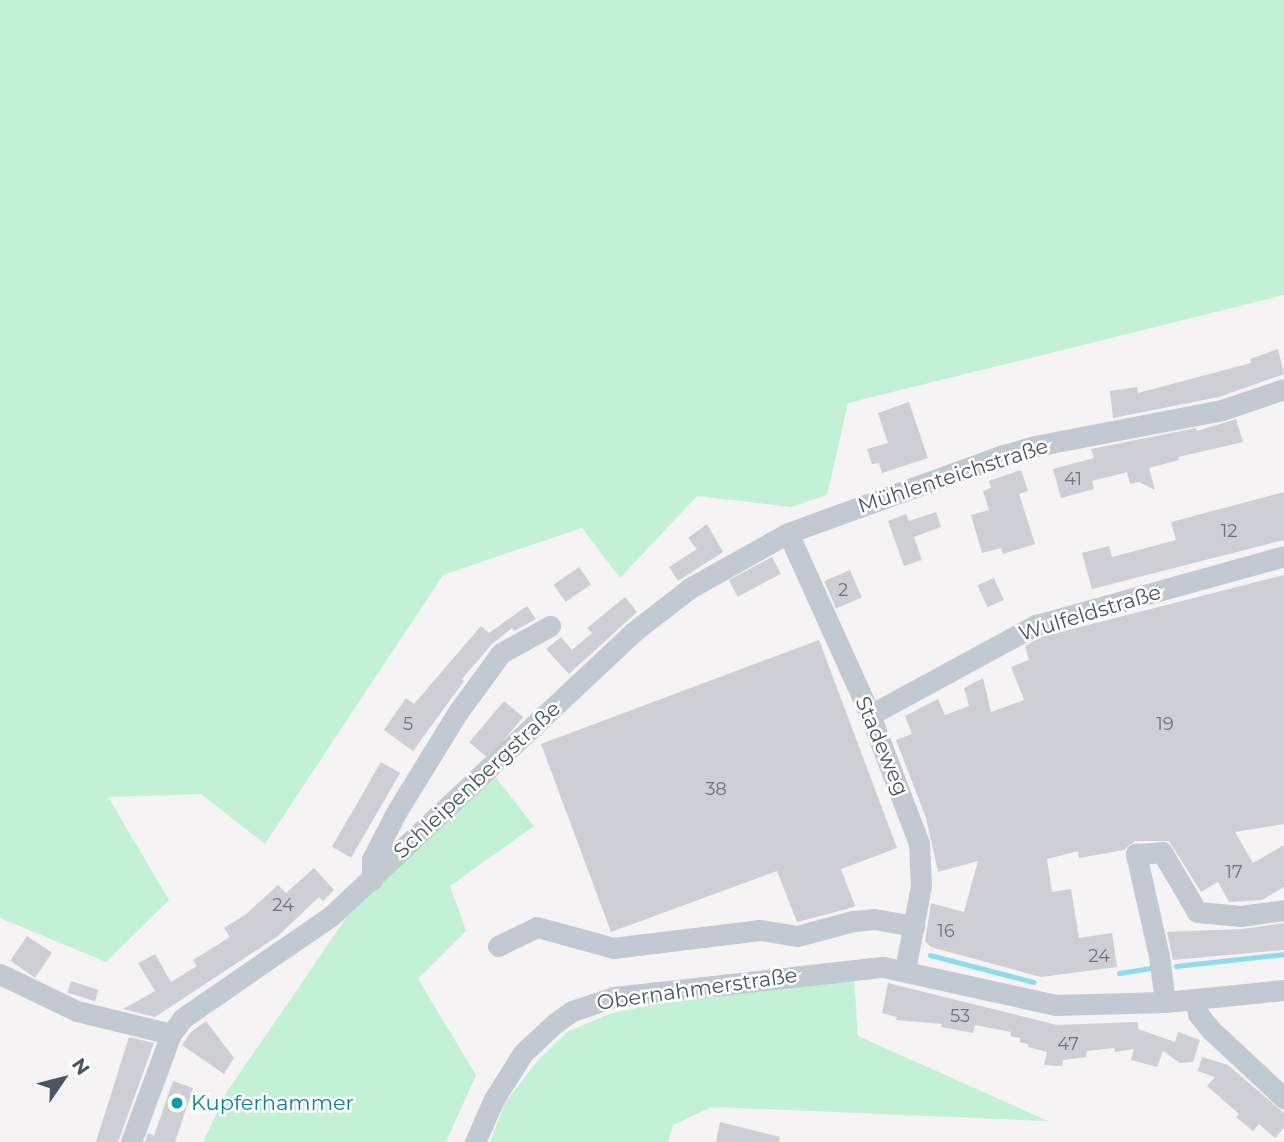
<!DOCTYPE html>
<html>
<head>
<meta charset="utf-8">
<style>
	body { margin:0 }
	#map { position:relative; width:1284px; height:1142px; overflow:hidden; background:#f5f3f3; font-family:Montserrat,sans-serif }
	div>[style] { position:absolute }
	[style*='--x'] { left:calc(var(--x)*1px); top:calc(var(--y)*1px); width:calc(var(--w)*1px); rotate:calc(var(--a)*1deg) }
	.green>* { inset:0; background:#c3f1d5 }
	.stream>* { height:5px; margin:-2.5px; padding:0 2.5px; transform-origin:2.5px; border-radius:2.5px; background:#90daee }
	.building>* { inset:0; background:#cdcfd5; transform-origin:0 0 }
	.minor>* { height:21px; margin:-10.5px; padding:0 10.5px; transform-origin:10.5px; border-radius:10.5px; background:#c1cad2 }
	.dots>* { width:19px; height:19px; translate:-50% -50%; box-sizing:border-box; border:4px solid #fff; border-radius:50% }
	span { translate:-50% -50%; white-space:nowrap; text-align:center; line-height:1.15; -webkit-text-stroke:5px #fff; paint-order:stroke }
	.number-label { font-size:18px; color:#6b747e }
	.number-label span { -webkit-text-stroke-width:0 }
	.street-label { font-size:21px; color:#4a5661 }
	.culture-label { font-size:21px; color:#0d838f }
	.left { translate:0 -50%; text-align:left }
	.north { position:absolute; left:28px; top:1044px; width:70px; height:70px; -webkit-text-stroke:5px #fff; paint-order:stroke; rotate:55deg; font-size:19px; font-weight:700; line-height:28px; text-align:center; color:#4a5661 }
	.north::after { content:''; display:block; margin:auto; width:24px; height:32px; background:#4a5661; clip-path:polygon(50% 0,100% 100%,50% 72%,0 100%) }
</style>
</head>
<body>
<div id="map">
	<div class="green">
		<i style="clip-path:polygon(0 0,1284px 0,1284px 295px,848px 403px,827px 495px,791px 507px,697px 496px,620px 578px,582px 528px,443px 575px,265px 844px,201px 794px,108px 797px,169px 900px,106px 962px,0 918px)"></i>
		<i style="clip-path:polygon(489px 769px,534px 826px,450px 886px,466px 931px,418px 979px,476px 1075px,446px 1142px,203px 1142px,227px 1092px,372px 880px)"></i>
		<i style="clip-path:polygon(854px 979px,858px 1036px,1048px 1121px,712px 1107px,673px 1125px,668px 1142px,490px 1142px,505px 1103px,538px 1060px,567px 1032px,609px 1014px,650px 1005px)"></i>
	</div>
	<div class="stream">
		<i style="--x:930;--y:955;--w:107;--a:14.6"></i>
		<i style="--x:1176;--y:966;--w:109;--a:-6.3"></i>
		<i style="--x:1119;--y:973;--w:33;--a:-9"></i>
	</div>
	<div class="building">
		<i style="clip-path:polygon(1278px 349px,1284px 374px,1219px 397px,1113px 418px,1110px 391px,1137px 387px,1138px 393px,1251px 363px,1250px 359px)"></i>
		<i style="clip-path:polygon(909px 402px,928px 458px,882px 473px,879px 463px,872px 464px,867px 449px,888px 443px,878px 413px)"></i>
		<i style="clip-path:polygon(1236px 419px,1243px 442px,1178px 457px,1179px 460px,1149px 468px,1155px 490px,1139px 482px,1130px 484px,1127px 472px,1092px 481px,1094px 489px,1061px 498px,1053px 469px,1094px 458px,1091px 449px,1196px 428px,1197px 431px)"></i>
		<i style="clip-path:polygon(1021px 470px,1028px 491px,1019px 494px,1035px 544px,1003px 554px,1001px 548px,982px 553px,971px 515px,989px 510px,983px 491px,991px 488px,989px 481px)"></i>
		<i style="clip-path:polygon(1284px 492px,1284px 540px,1092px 589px,1082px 553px,1109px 546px,1112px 557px,1176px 540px,1171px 522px)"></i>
		<i style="clip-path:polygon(936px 512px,941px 527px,914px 537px,922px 560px,904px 566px,888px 521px,906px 514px,909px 521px)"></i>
		<i style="clip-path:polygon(707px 524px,723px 552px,678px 581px,669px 567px,697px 549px,688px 538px)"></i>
		<i style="left:772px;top:557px;width:19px;height:49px;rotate:62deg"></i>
		<i style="left:579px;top:567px;width:21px;height:31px;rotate:55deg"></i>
		<i style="left:850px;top:570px;width:30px;height:28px;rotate:67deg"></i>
		<i style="clip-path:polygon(1284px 575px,1284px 824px,1235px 832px,1253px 863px,1284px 845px,1284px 887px,1262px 900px,1229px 902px,1218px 882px,1201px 892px,1169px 841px,1135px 841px,1124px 850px,1079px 858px,1078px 851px,1047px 859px,1052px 892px,1071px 889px,1079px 938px,1112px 933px,1117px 967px,1041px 977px,931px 947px,925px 941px,931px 903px,964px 912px,978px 861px,938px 872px,926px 818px,896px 740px,912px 734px,905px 716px,938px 699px,945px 715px,969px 706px,964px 688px,983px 678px,991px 712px,1024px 700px,1011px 667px,1029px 660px,1025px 646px,1041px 637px)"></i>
		<i style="left:994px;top:578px;width:24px;height:18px;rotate:66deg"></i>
		<i style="clip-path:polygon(625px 597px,637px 612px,569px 674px,546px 649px,561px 637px,572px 650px,592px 633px,587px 628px)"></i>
		<i style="clip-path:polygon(527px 606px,536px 619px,514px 631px,512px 628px,491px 645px,462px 679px,464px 681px,413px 751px,384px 730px,406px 698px,414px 704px,481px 626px,489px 633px)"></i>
		<i style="clip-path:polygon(819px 640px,897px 848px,841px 869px,855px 906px,847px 909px,797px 922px,777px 871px,611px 932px,541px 744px)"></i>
		<i style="left:504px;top:701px;width:25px;height:54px;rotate:40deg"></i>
		<i style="left:381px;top:762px;width:22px;height:98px;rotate:30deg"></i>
		<i style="clip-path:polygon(314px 868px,334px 890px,323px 901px,319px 897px,278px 936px,155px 1017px,123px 1009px,155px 991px,138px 963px,155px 954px,171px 982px,197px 966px,193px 960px,230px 937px,224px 928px,245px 915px,278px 885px,286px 893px)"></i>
		<i style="clip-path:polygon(1284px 923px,1284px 950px,1173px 960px,1167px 932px,1243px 929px)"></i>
		<i style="left:27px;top:936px;width:30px;height:30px;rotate:34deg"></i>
		<i style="left:71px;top:981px;width:29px;height:12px;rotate:18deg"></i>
		<i style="clip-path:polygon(888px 983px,1057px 1025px,1138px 1022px,1138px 1029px,1175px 1042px,1178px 1032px,1200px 1040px,1193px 1062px,1180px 1063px,1163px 1051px,1157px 1067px,1131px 1060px,1134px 1049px,1115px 1052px,1114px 1048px,1087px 1051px,1086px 1057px,1063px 1060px,1062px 1066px,1044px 1065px,1047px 1052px,1028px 1047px,1028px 1044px,1020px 1042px,1020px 1038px,1010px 1036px,1011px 1032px,975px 1025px,973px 1033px,941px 1027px,942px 1024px,896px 1020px,897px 1017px,882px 1013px)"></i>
		<i style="clip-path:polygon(206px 1021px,234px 1058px,224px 1074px,182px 1045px,191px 1032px)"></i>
		<i style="clip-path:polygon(129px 1037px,154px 1043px,118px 1142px,96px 1142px)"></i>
		<i style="clip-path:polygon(1202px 1057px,1228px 1065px,1284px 1113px,1284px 1128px,1275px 1138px,1259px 1124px,1253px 1131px,1236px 1117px,1239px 1114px,1207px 1086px,1215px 1077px,1198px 1071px)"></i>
		<i style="clip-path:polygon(173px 1081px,193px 1088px,175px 1142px,145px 1142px,148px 1133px,154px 1136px)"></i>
		<i style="clip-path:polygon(720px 1122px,780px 1137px,779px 1142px,716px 1142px)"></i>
	</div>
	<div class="minor">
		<i style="--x:788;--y:533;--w:200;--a:65.7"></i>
		<i style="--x:870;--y:715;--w:137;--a:69.1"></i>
		<i style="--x:919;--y:843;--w:43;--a:87.3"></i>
		<i style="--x:921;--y:886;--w:86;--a:100.8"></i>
		<i style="--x:870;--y:715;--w:189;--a:-28.5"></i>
		<i style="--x:1036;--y:625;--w:257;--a:-15.5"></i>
		<i style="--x:372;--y:880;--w:21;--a:-90"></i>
		<i style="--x:372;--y:859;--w:54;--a:-62.5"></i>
		<i style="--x:397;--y:811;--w:116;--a:-58.4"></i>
		<i style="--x:458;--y:712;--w:73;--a:-53.9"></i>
		<i style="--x:501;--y:653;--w:56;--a:-28.9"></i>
		<i style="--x:498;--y:946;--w:43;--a:-26"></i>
		<i style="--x:537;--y:927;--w:79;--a:15.4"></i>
		<i style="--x:613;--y:948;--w:148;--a:-7"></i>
		<i style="--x:760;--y:930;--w:37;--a:9"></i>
		<i style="--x:797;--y:936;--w:58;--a:-15"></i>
		<i style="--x:853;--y:921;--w:21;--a:-5"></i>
		<i style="--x:874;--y:919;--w:41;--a:9.9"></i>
		<i style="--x:0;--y:974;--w:85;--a:25.7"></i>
		<i style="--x:77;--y:1011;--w:97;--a:13.7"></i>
		<i style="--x:1196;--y:1000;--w:14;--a:82"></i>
		<i style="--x:1198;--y:1014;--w:21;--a:51"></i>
		<i style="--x:1211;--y:1030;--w:100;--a:43"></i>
		<i style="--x:1165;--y:1002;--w:46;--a:-97.4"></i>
		<i style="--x:1159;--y:956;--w:105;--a:-102.7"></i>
		<i style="--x:1136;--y:854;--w:26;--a:-4"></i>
		<i style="--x:1162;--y:852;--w:69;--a:59.7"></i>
		<i style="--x:1197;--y:912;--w:44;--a:5.2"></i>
		<i style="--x:1241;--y:916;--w:43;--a:-7.9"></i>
		<i style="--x:131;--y:1142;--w:115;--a:-69.7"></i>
		<i style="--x:171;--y:1034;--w:20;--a:-53"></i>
		<i style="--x:183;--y:1018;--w:180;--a:-34.6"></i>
		<i style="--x:331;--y:916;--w:413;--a:-43.2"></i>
		<i style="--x:632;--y:633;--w:73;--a:-37.8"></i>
		<i style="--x:690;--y:588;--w:112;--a:-29.3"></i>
		<i style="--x:788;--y:533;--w:230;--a:-19.9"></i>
		<i style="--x:1004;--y:455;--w:32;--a:-16"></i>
		<i style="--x:1035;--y:446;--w:190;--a:-10.9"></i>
		<i style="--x:1222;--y:410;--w:65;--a:-18.7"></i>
		<i style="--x:475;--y:1142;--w:47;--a:-66.2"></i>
		<i style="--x:494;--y:1099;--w:54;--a:-57.8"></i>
		<i style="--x:523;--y:1053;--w:42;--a:-43.1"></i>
		<i style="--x:554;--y:1024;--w:22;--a:-36"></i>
		<i style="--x:572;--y:1011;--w:44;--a:-18.4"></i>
		<i style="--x:614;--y:997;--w:271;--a:-6.4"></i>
		<i style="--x:883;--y:967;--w:177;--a:12.4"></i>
		<i style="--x:1056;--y:1005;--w:109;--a:-1.6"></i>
		<i style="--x:1165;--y:1002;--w:120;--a:-5.8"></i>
	</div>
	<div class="dots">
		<i style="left:177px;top:1103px;background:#0f9aa8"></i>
	</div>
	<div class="number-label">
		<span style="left:1073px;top:479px">41</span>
		<span style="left:1229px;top:531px">12</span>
		<span style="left:843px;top:590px">2</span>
		<span style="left:408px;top:724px">5</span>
		<span style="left:1165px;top:724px">19</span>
		<span style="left:716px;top:789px">38</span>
		<span style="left:1234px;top:872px">17</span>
		<span style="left:283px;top:905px">24</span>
		<span style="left:946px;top:931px">16</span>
		<span style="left:1099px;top:956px">24</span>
		<span style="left:960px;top:1016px">53</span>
		<span style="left:1068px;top:1044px">47</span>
	</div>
	<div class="street-label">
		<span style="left:953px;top:476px;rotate:-18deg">Mühlenteichstraße</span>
		<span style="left:1090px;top:613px;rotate:-17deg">Wulfeldstraße</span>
		<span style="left:882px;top:746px;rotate:67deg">Stadeweg</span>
		<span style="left:477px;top:780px;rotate:-43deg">Schleipenbergstraße</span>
		<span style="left:697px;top:989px;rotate:-8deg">Obernahmerstraße</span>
	</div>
	<div class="culture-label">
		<span class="left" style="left:191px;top:1103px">Kupferhammer</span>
	</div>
	<div class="north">N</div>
</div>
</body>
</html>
